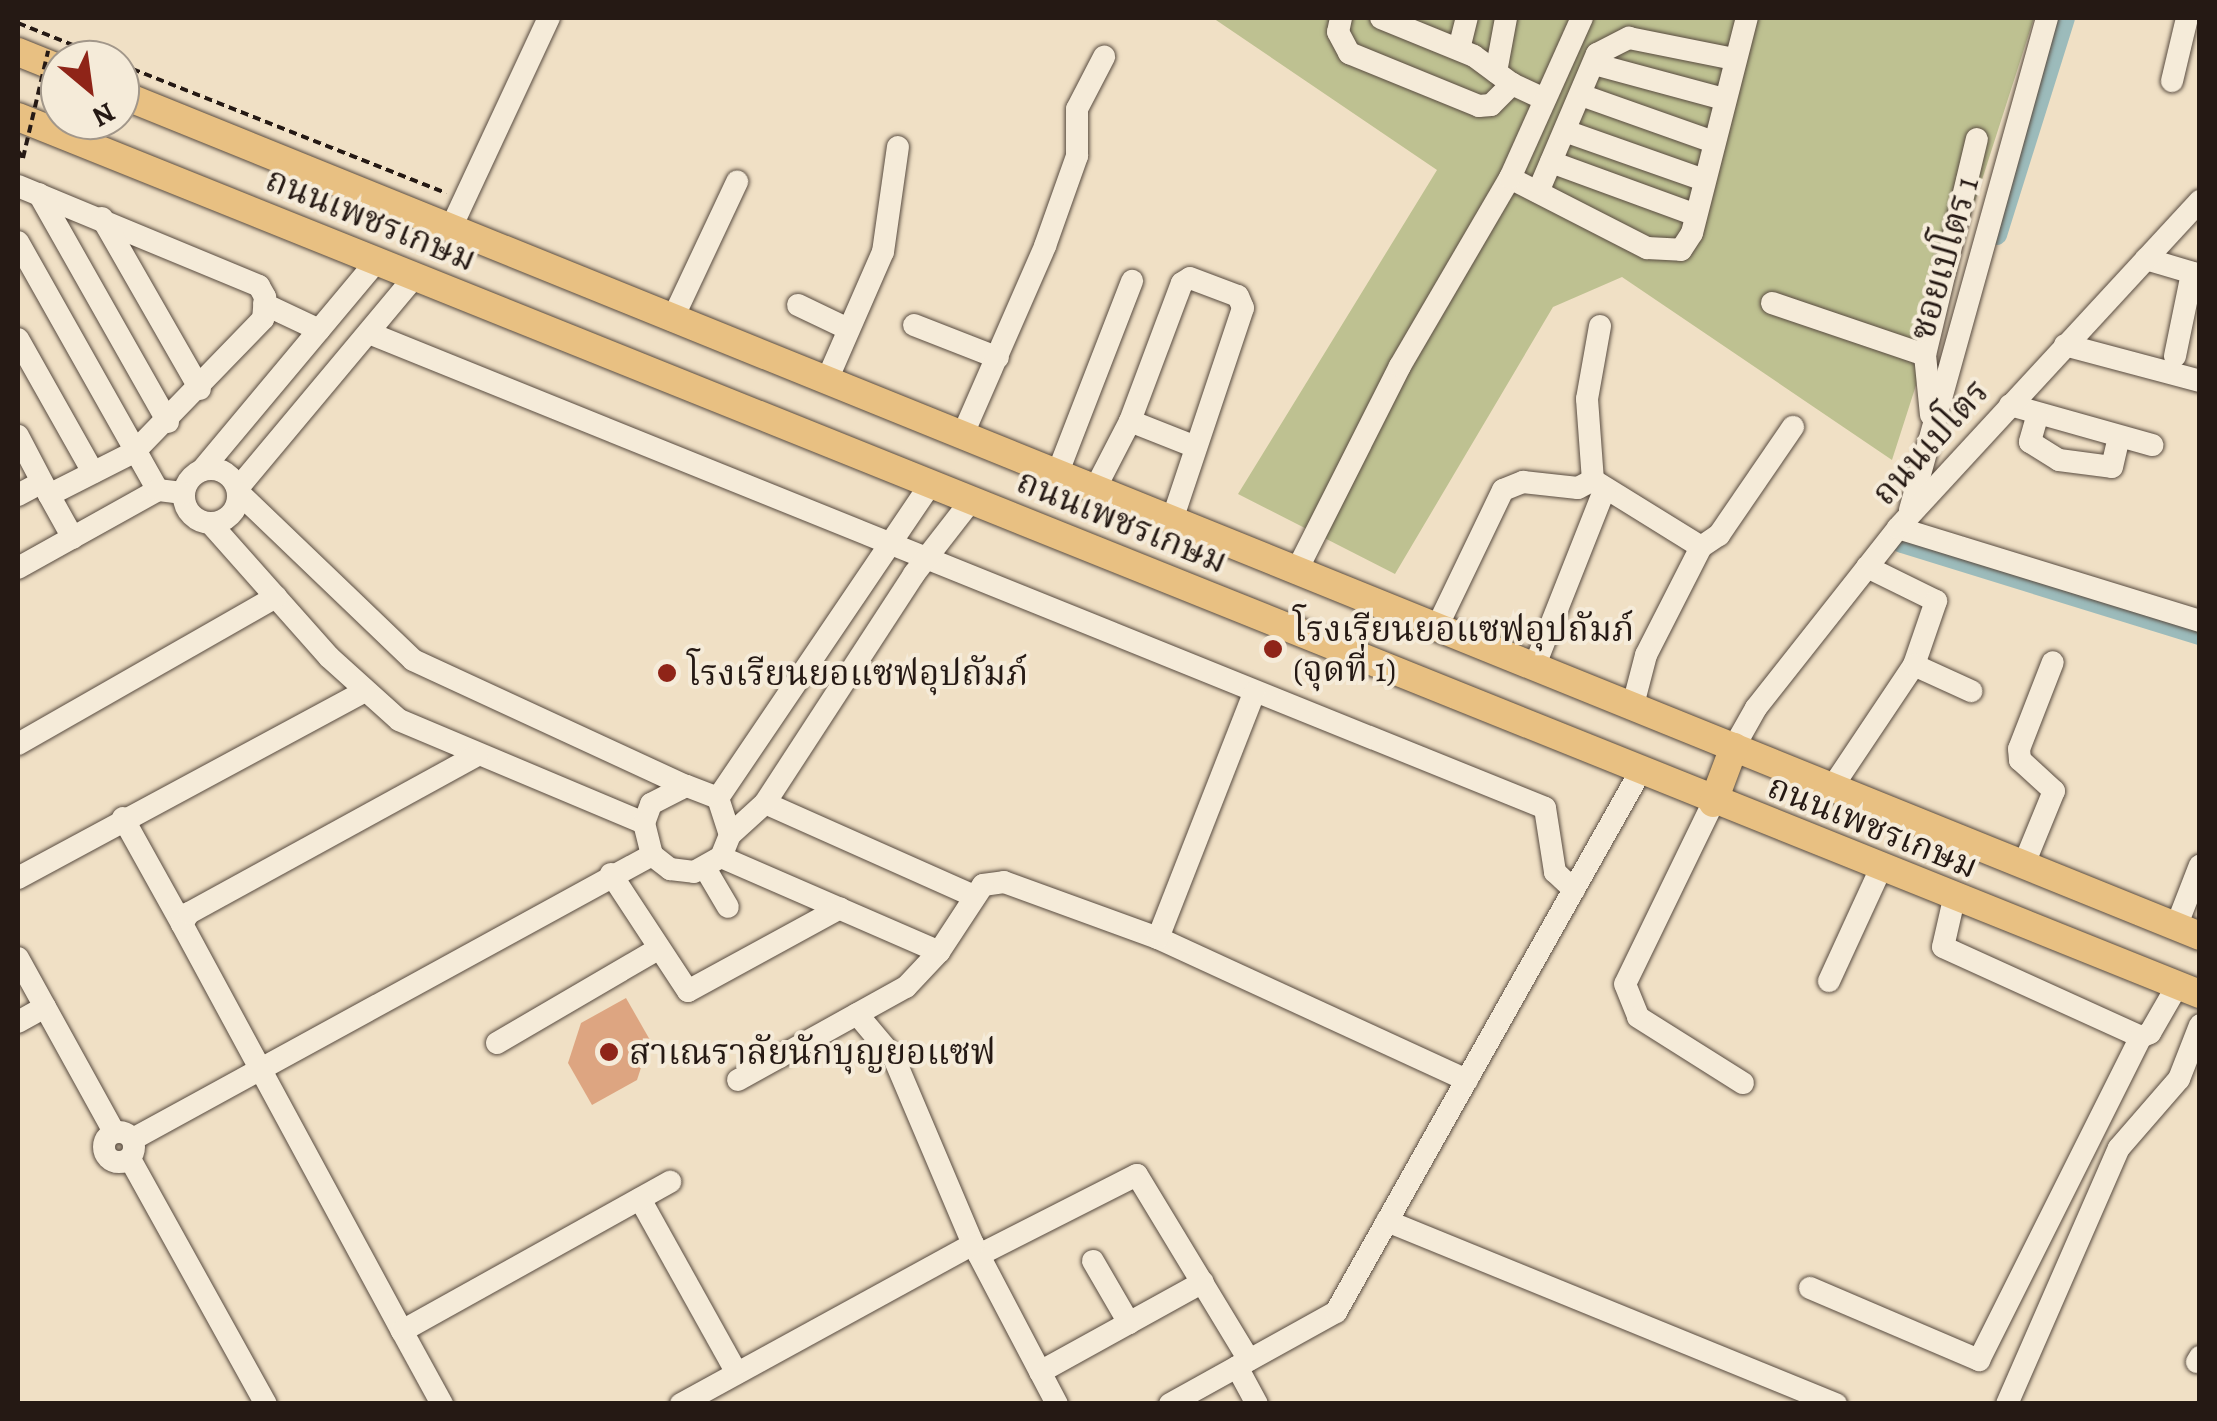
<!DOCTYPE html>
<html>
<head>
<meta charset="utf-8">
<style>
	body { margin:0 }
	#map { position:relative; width:2217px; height:1421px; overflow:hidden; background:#f0e0c5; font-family:Alegreya,"Noto Serif Thai",serif }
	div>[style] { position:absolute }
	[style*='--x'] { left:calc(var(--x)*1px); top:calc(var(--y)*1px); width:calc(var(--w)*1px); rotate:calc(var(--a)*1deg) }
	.green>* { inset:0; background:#bec191 }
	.canal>* { height:20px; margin:-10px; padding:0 10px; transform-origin:10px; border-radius:10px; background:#9cbbbb }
	.building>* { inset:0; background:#dda581 }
	.path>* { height:4px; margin-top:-2px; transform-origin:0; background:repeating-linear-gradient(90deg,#251914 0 8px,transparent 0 13px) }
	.roads { filter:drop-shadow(0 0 2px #584b40) drop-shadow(0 0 2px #584b40) }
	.minor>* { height:22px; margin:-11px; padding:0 11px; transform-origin:11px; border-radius:11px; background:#f5ebd9 }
	.minor>.ring { margin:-11px; padding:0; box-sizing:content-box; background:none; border:22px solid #f5ebd9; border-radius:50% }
	.major>* { height:28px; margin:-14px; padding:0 14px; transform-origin:14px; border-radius:14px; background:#e8c082 }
	.path-bridge>* { height:4px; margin-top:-2px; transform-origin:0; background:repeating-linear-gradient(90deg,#251914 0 8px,transparent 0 13px) }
	.dots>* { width:28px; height:28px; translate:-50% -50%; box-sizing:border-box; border:5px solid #f5ebd9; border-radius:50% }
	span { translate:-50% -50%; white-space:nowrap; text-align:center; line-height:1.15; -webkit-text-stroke:8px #f5ebd9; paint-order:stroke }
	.street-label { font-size:35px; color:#251914 }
	.poi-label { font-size:35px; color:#251914 }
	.left { translate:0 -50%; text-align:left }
	.frame { position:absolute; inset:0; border:20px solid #251914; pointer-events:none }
	.north { position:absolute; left:40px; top:40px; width:100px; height:100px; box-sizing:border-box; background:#f5ebd9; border:2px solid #a2978a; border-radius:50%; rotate:151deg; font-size:28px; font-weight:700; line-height:40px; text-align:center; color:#251914 }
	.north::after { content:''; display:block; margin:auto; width:35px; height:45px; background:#8f2418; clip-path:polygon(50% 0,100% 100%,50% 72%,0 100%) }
</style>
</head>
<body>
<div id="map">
	<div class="green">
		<i style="clip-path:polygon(1213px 18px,2034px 18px,1892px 460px,1622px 277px,1553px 307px,1395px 574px,1238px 494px,1437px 170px)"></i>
	</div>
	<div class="canal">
		<i style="--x:1997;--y:235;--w:227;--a:-72.6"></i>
		<i style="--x:1910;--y:516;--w:28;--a:107"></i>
		<i style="--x:1902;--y:543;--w:312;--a:17.2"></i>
	</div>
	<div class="building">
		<i style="clip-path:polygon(626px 998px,650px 1040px,637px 1080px,592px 1105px,568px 1063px,581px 1023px)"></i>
	</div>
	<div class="path">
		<i style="--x:18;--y:23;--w:99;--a:21.9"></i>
		<i style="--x:120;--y:64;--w:351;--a:21.6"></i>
		<i style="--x:18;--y:151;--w:9;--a:54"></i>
	</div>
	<div class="roads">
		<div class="minor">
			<i style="--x:1341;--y:18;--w:14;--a:102"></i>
			<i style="--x:1338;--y:32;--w:24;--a:62"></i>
			<i style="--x:1349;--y:53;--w:140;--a:22.2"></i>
			<i style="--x:1479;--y:106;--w:12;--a:-5"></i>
			<i style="--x:1491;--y:105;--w:30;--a:-45"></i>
			<i style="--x:1512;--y:84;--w:35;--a:25"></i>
			<i style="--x:1381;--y:18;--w:100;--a:22.2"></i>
			<i style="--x:1474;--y:56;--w:47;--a:36.4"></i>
			<i style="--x:1459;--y:49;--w:32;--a:-76"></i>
			<i style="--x:1594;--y:64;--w:135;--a:15.1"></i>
			<i style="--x:1496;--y:72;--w:55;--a:-79.5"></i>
			<i style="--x:2172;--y:81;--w:65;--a:-76.6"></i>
			<i style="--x:1581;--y:95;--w:141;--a:19.5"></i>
			<i style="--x:1565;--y:131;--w:147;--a:19.4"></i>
			<i style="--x:1551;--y:162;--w:154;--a:20.1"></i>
			<i style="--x:1510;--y:178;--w:154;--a:27.1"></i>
			<i style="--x:1647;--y:248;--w:34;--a:3"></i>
			<i style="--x:1681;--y:250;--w:20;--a:-57"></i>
			<i style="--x:1692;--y:233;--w:222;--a:-75.7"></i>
			<i style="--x:18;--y:186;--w:261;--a:22.5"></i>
			<i style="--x:259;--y:286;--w:13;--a:61"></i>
			<i style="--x:265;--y:297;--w:22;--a:95"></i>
			<i style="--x:263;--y:319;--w:185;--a:134.1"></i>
			<i style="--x:134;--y:452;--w:95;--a:153.2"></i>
			<i style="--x:49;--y:495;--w:67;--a:-117.7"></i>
			<i style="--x:1538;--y:192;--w:150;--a:-66.9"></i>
			<i style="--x:1597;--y:54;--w:36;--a:-27"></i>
			<i style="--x:1629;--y:38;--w:107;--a:11.3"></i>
			<i style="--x:39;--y:194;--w:262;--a:60.5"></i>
			<i style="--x:102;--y:218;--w:197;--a:60.2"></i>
			<i style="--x:450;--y:230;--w:234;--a:-65"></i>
			<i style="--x:18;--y:242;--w:285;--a:60.6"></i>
			<i style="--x:2146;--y:259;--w:56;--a:16.5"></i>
			<i style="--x:1772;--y:303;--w:162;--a:18.8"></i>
			<i style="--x:1925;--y:355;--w:60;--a:84.3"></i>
			<i style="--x:264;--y:304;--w:61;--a:25.3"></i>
			<i style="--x:798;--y:305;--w:53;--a:25.6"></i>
			<i style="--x:672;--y:320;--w:153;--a:-64.8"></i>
			<i style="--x:914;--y:325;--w:90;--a:21.4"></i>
			<i style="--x:1600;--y:326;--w:74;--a:100.1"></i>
			<i style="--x:1587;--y:399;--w:81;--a:85.8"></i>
			<i style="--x:1593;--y:480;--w:127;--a:31.8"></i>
			<i style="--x:1701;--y:547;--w:121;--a:117"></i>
			<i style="--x:1646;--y:655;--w:52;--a:104.6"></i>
			<i style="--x:369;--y:333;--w:1268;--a:21.99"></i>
			<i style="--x:1545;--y:808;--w:65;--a:81.1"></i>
			<i style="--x:1555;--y:872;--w:26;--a:43"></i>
			<i style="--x:18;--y:339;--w:153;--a:60.6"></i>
			<i style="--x:2065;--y:345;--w:140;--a:14.9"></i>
			<i style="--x:1925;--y:355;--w:222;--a:-76.5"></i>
			<i style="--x:2175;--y:356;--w:85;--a:-78.4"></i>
			<i style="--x:827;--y:380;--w:140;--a:-66.4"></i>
			<i style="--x:883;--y:252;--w:106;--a:-81.9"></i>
			<i style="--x:2010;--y:405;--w:148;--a:15.7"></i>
			<i style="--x:2037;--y:417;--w:26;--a:106"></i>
			<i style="--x:2030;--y:442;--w:34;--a:32"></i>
			<i style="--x:2059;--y:460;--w:53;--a:7.5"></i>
			<i style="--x:2112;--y:467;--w:31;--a:-77"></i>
			<i style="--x:1130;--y:421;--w:68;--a:21.6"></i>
			<i style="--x:963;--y:434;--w:205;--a:-66.4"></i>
			<i style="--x:1045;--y:246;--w:96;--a:-70.4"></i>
			<i style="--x:1077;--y:156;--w:47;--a:-90"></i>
			<i style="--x:1077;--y:109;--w:59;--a:-62.6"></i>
			<i class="ring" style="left:184px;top:469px;width:32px;height:32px"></i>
			<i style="--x:202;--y:470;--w:270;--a:-50.1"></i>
			<i style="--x:1058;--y:472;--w:205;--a:-68.8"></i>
			<i style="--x:1096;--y:487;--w:74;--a:-62.7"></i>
			<i style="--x:1130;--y:421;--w:147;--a:-69.4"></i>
			<i style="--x:1182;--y:283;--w:9;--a:-32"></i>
			<i style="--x:1190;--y:278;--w:51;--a:20.6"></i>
			<i style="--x:1238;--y:296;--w:13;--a:67"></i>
			<i style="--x:1243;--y:308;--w:220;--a:108.5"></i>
			<i style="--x:238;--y:488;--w:276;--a:-50.1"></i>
			<i style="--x:239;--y:493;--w:241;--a:43.8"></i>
			<i style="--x:413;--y:660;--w:301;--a:24.8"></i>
			<i style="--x:18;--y:495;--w:27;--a:-28"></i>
			<i style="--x:49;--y:495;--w:49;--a:60.8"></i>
			<i style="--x:1910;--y:510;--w:511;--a:-74.44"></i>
			<i style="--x:211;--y:524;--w:178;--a:48.4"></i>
			<i style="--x:329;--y:657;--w:94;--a:42"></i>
			<i style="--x:399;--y:720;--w:266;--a:22.8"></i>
			<i style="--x:1898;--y:528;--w:316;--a:17.1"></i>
			<i style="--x:1701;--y:547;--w:22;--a:-34"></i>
			<i style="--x:1719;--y:535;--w:131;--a:-55.6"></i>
			<i style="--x:1867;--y:567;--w:77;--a:26.2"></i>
			<i style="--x:1936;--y:601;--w:68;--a:109"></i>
			<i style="--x:18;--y:568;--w:160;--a:-29.1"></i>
			<i style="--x:158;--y:490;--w:26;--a:7"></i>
			<i style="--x:1298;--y:568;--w:226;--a:-63.2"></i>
			<i style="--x:1400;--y:366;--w:218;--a:-59.7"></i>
			<i style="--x:1510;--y:178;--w:175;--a:-65.8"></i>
			<i style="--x:1438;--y:625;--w:150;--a:-64.3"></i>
			<i style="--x:1503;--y:490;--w:22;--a:-22"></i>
			<i style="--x:1523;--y:482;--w:55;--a:6.2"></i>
			<i style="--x:1578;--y:488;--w:17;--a:-28"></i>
			<i style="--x:1535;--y:665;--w:190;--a:-68.4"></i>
			<i style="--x:18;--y:744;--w:297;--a:-29.7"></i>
			<i style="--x:1734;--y:747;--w:45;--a:-60.6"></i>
			<i style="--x:1756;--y:708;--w:229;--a:-51.7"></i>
			<i style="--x:1898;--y:528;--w:445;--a:-47.3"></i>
			<i style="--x:1833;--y:786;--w:146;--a:-56.2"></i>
			<i style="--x:1914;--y:665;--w:63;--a:24.5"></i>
			<i style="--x:718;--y:798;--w:378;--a:-55.9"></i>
			<i style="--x:765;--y:803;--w:227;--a:24"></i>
			<i style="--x:1713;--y:803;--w:201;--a:115.9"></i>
			<i style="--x:1625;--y:984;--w:35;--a:68"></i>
			<i style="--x:1638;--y:1017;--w:124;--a:32.2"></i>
			<i style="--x:123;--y:818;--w:121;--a:60.9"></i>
			<i style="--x:730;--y:835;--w:39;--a:-108"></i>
			<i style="--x:718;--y:798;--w:34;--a:-159"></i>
			<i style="--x:686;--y:786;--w:39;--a:153"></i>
			<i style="--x:651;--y:804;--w:20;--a:110"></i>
			<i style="--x:644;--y:823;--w:33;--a:76"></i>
			<i style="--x:652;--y:855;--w:23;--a:38"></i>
			<i style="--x:670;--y:869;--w:24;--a:7"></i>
			<i style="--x:694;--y:872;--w:31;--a:-29"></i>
			<i style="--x:721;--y:857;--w:24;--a:-68"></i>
			<i style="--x:730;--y:835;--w:47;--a:-42.4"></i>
			<i style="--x:765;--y:803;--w:273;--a:-56.9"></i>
			<i style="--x:914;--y:574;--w:91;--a:-52.1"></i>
			<i style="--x:721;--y:857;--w:238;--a:23.5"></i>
			<i style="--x:2024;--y:864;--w:79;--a:-67.7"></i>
			<i style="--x:2054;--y:791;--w:46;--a:-137.6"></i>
			<i style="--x:2020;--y:760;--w:11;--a:-95"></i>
			<i style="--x:2019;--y:749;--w:93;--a:-68.7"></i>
			<i style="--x:705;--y:868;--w:45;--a:59.5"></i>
			<i style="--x:611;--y:874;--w:140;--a:56.7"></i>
			<i style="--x:688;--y:991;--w:173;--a:-28.6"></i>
			<i style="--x:18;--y:878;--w:393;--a:-28.3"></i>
			<i style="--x:1954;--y:899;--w:49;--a:102.9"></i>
			<i style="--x:1943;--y:947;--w:217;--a:24.4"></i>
			<i style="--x:2141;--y:1037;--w:10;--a:-24"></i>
			<i style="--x:2150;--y:1033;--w:54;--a:-60.1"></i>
			<i style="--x:2176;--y:927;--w:66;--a:-68.8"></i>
			<i style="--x:1158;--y:938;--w:340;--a:24.7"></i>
			<i style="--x:18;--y:958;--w:199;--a:61.1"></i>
			<i style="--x:1829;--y:981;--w:122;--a:-65.3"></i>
			<i style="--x:857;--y:1014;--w:57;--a:49.9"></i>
			<i style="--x:894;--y:1058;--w:202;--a:67"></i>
			<i style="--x:973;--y:1244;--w:181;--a:62.3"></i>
			<i style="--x:18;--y:1022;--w:31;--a:-29"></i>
			<i style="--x:497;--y:1043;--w:184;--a:-30.3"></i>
			<i style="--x:738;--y:1080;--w:192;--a:-29"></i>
			<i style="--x:906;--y:987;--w:48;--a:-46.7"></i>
			<i style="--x:939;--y:952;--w:80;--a:-56.7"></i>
			<i style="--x:983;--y:885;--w:21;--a:-8"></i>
			<i style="--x:1004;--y:882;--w:164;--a:20"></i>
			<i style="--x:1158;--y:938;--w:263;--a:-68.6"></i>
			<i class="ring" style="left:104px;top:1132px;width:8px;height:8px"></i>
			<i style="--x:133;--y:1139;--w:592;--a:-28.69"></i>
			<i style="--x:130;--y:1159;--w:280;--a:61"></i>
			<i style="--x:640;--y:1199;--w:199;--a:60.9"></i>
			<i style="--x:1387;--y:1221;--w:485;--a:22.2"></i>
			<i style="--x:979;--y:1255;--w:177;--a:-26.9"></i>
			<i style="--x:1137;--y:1175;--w:216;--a:58.8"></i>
			<i style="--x:1093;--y:1261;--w:72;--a:59.9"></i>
			<i style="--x:1810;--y:1288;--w:184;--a:23.1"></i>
			<i style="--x:1979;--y:1360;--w:361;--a:-63.4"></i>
			<i style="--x:402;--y:1331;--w:463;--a:-118.4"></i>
			<i style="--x:182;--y:924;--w:13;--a:-58"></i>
			<i style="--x:189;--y:913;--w:328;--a:-28.7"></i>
			<i style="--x:2197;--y:1362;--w:6;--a:-59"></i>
			<i style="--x:1237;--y:1367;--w:42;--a:61.6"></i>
			<i style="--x:1040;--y:1372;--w:186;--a:-28.9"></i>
			<i style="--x:442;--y:1404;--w:83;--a:-118.7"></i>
			<i style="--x:402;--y:1331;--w:307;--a:-29.1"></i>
			<i style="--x:681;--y:1404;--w:333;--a:-28.7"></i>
			<i style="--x:1170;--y:1404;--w:190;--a:-29"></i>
			<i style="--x:1336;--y:1312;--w:620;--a:-60.62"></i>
			<i style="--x:2007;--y:1404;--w:279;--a:-66.4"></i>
			<i style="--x:2119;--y:1148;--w:91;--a:-49"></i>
			<i style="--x:2179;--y:1079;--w:58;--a:-68.7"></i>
		</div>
		<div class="major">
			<i style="--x:18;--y:52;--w:45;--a:22"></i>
			<i style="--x:120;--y:94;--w:2244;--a:22.04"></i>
			<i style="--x:18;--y:117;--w:2352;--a:21.9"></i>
			<i style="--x:1713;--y:803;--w:60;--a:-69.4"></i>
		</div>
	</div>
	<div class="path-bridge">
		<i style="--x:23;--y:158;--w:110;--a:-76.8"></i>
	</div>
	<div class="dots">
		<i style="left:1273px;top:649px;background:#8f2418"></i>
		<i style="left:667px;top:673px;background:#8f2418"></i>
		<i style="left:609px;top:1052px;background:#8f2418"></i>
	</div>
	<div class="street-label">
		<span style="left:371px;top:219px;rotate:22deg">ถนนเพชรเกษม</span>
		<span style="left:1944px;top:258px;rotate:-74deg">ซอยเปโตร 1</span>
		<span style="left:1930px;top:442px;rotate:-48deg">ถนนเปโตร</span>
		<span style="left:1122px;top:521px;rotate:22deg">ถนนเพชรเกษม</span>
		<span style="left:1873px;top:826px;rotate:22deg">ถนนเพชรเกษม</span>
	</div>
	<div class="poi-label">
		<span class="left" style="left:1293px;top:649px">โรงเรียนยอแซฟอุปถัมภ์<br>(จุดที่ 1)</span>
		<span class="left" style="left:687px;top:673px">โรงเรียนยอแซฟอุปถัมภ์</span>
		<span class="left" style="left:629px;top:1052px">สาเณราลัยนักบุญยอแซฟ</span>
	</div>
	<div class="frame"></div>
	<div class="north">N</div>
</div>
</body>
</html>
